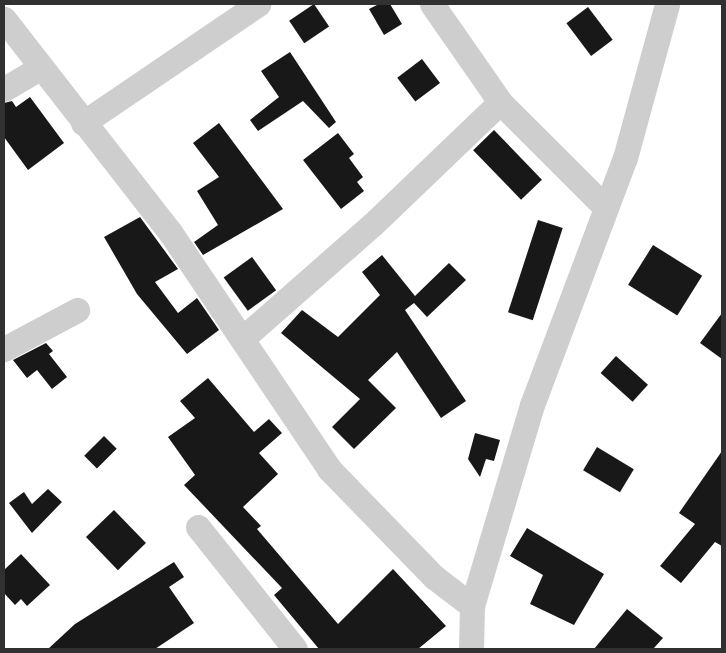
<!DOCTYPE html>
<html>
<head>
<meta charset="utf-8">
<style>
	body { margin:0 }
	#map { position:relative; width:726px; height:653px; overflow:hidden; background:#fff; font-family:"Fira Sans",sans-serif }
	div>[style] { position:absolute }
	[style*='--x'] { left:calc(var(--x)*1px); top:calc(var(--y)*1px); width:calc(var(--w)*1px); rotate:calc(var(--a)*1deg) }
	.building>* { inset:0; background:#181818; transform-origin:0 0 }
	.minor>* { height:25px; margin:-12.5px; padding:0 12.5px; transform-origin:12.5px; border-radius:12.5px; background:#cecece }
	span { translate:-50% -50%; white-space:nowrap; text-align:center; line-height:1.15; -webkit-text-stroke:5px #fff; paint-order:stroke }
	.frame { position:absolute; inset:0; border:5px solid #313131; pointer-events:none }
</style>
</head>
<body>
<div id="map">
	<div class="building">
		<i style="left:314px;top:4px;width:27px;height:30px;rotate:56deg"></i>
		<i style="clip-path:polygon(379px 4px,390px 4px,402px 24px,384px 35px,369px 9px)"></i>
		<i style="left:588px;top:7px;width:41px;height:27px;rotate:53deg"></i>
		<i style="clip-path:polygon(290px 52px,336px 122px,329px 128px,303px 101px,258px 131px,250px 120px,279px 97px,261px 71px)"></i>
		<i style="left:422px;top:59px;width:30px;height:31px;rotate:53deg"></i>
		<i style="clip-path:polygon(30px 97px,64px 143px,28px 170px,4px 137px,4px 103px,12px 101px,16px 107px)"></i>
		<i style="clip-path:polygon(219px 123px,283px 209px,203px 255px,194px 242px,218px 225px,197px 191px,219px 177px,193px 143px)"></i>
		<i style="left:494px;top:130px;width:69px;height:29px;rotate:46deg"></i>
		<i style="clip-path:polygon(338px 133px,354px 154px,349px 158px,363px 177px,357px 182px,364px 191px,341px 209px,303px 160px)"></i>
		<i style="clip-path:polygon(140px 217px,178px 269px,155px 282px,178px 313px,197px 298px,219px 330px,187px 354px,137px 294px,104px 237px)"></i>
		<i style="left:538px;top:220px;width:26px;height:97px;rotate:18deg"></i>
		<i style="left:653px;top:245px;width:58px;height:47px;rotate:32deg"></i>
		<i style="clip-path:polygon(382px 255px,415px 296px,449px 263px,466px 280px,427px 317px,414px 303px,405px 310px,466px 401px,441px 418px,397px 352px,368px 380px,396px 408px,354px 449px,332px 427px,360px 399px,281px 333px,302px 310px,338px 337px,380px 295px,362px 272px)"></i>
		<i style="left:252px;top:257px;width:41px;height:35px;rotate:54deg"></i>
		<i style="clip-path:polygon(722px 313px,722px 359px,700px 343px)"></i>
		<i style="clip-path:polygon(46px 343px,53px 351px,49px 354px,67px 377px,52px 389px,37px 370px,27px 378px,13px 360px)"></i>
		<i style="left:616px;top:356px;width:43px;height:23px;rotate:42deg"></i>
		<i style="clip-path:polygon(208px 378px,254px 432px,269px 419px,282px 433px,259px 453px,278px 474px,243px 507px,261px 526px,257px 529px,338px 624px,393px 569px,446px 626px,418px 649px,319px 649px,274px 595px,282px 588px,184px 485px,195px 475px,168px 437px,195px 418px,180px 401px)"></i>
		<i style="clip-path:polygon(475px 433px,500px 440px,494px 461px,486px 459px,480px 477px,468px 459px)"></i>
		<i style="left:104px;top:436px;width:18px;height:28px;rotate:45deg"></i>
		<i style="left:597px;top:447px;width:43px;height:27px;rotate:31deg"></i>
		<i style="clip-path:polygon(722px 451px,722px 546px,715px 542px,681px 583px,660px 566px,695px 524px,679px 513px)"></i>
		<i style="clip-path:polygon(48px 489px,62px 502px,32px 533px,9px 503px,24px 492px,32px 504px)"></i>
		<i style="left:114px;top:510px;width:46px;height:39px;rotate:46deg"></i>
		<i style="clip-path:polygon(527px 528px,604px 574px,574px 625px,530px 604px,543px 575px,510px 556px)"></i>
		<i style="clip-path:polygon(21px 554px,50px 585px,27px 606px,21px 599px,15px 605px,4px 593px,4px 570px)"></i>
		<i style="clip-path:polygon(174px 562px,184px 577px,169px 587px,194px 623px,155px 649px,48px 649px,75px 624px)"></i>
		<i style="clip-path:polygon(627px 609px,663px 638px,653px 649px,594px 649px)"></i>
	</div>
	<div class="minor">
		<i style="--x:432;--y:4;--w:119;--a:55.2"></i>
		<i style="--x:500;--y:102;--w:148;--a:45"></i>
		<i style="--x:4;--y:19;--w:270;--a:52.1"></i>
		<i style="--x:170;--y:232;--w:285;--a:56.1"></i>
		<i style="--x:329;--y:469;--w:151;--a:45.8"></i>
		<i style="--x:434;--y:577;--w:48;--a:37.3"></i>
		<i style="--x:4;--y:89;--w:42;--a:-30.3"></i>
		<i style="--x:83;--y:123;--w:212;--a:-34.2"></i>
		<i style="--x:242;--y:339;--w:174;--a:-41.3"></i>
		<i style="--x:373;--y:224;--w:176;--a:-43.8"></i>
		<i style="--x:4;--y:349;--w:83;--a:-28.1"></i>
		<i style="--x:198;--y:527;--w:156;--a:51.5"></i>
		<i style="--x:471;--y:649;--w:43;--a:-88.7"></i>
		<i style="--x:472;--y:606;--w:210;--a:-73.4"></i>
		<i style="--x:532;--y:405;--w:264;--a:-69.4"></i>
		<i style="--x:625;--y:158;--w:160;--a:-74.7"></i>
	</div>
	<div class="frame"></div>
</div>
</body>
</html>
